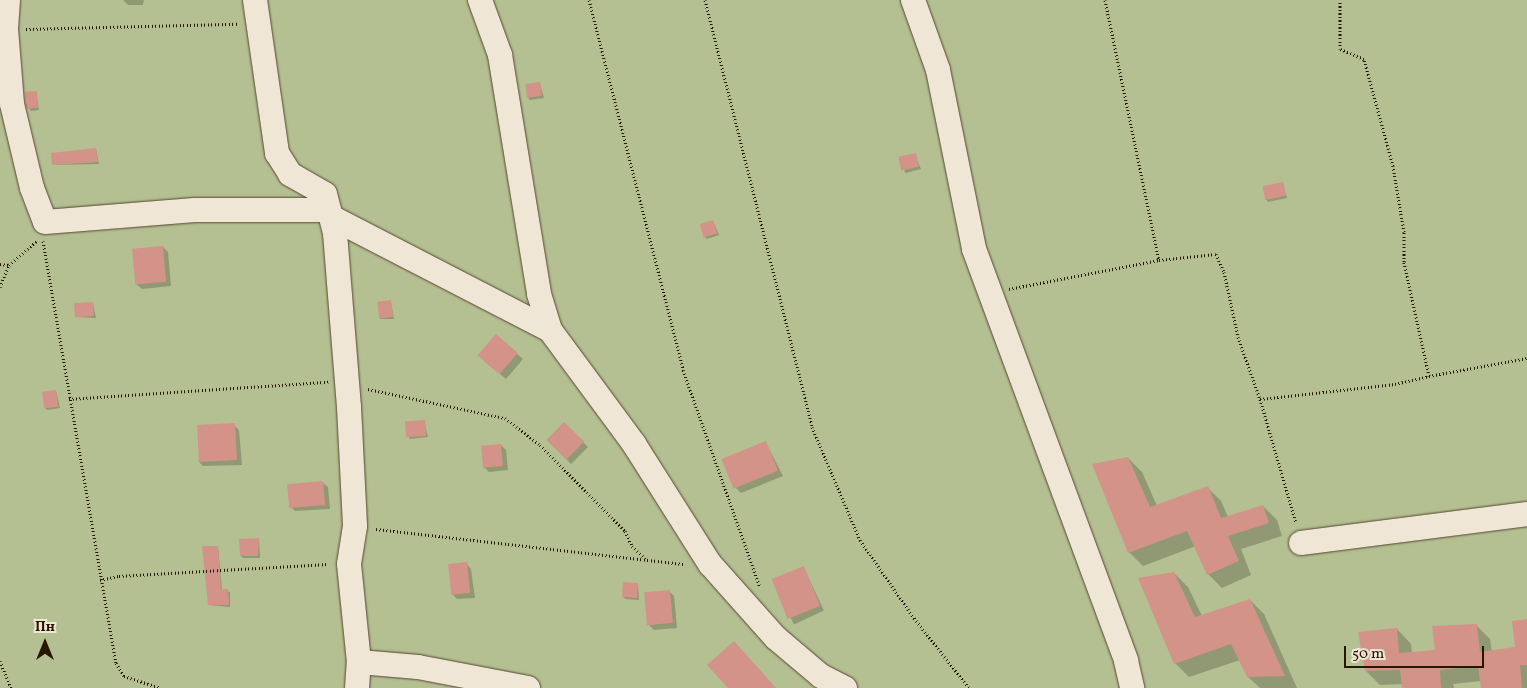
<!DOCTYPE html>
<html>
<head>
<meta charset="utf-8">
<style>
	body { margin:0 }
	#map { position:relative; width:1527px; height:688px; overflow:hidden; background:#e6d8be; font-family:Vollkorn,serif }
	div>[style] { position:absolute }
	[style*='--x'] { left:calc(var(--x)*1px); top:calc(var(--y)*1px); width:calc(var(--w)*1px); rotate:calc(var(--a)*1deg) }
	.green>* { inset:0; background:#b4bf92; transform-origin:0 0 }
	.shadow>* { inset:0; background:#0003; transform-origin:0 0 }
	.building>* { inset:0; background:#d49389; transform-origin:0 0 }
	.path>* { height:3px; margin-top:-1.5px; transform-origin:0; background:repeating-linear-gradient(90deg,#271701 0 1px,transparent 0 3.5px) }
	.roads { filter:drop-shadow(0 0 1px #574730) drop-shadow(0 0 1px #574730) }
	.minor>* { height:24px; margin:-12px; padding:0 12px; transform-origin:12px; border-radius:12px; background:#efe6d5 }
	span { translate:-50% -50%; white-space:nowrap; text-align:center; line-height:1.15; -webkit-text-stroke:5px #efe6d5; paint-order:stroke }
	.north { position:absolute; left:20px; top:618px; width:50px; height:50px; -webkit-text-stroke:4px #efe6d5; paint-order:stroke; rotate:0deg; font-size:14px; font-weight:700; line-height:20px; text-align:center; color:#271701 }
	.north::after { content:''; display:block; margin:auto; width:18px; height:22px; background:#271701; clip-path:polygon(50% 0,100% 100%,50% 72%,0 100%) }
	.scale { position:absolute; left:1344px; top:646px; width:140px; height:22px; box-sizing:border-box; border:2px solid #271701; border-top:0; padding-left:6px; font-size:15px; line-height:18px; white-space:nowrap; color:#271701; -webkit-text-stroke:4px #efe6d5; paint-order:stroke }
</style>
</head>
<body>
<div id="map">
	<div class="green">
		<i style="left:0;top:0;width:1527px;height:688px"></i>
	</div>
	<div class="shadow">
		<i style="clip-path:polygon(123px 0,144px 0,143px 5px,128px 5px)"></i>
		<i style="clip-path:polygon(540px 84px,544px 98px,530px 100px,528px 98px)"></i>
		<i style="clip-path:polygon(36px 92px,39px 110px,31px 111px,29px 108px)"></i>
		<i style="clip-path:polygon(96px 149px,99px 164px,54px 165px)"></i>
		<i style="clip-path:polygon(915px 155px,921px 169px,906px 173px,904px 171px)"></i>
		<i style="clip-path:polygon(1283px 183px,1287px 198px,1268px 202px,1266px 199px)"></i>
		<i style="clip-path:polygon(713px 221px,719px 235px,707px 239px,705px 237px)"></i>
		<i style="clip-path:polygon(163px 247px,168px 252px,171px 286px,142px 289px,136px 284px)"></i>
		<i style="clip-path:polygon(391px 302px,394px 319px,381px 319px,379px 317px)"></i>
		<i style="clip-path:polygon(93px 303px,96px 318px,76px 317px)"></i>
		<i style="clip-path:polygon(496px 336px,523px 359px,506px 379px,484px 361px)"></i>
		<i style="clip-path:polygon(56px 391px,60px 408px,47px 410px,45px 408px)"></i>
		<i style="clip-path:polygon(424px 421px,428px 437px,410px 439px,408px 436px)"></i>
		<i style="left:564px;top:423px;width:34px;height:24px;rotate:45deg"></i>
		<i style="clip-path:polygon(234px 425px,239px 430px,242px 465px,203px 466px,198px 461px)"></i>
		<i style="clip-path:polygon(766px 443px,783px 476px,741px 493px,736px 488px)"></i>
		<i style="clip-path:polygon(501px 445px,506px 450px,508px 470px,489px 472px,484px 467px)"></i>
		<i style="clip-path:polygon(1128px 458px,1142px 472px,1157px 506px,1208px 488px,1221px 501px,1228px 517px,1263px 506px,1277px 520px,1282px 536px,1241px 549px,1251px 575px,1222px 588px,1208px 574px,1196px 546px,1143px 566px,1129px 552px)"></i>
		<i style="clip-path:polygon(322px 482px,328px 487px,330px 509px,295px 511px,290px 506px)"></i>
		<i style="clip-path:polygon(259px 540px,260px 558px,243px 558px,241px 556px)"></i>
		<i style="clip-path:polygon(218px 547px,222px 590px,230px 592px,230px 607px,209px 605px)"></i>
		<i style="clip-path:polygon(466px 563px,471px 569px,475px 598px,457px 599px,452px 594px)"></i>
		<i style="left:804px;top:568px;width:47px;height:33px;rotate:65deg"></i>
		<i style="clip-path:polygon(1174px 573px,1188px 587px,1202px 616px,1250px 600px,1264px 614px,1297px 688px,1260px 688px,1248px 677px,1240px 660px,1189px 677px,1175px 663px)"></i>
		<i style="clip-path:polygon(638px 584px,639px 600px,626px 599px,623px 597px)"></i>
		<i style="clip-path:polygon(669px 591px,674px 596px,677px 628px,654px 630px,649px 625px)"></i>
		<i style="clip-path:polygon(1527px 621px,1527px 688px,1482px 688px,1481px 681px,1453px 684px,1454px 688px,1403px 688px,1402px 684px,1380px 685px,1366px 671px,1397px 629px,1411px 644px,1412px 653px,1437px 651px,1476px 625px,1490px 639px,1492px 652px,1516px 648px)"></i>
	</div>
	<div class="building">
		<i style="left:540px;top:82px;width:14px;height:15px;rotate:82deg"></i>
		<i style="left:37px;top:91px;width:17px;height:12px;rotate:87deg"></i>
		<i style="clip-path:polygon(96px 148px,98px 162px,52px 165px,51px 153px)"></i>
		<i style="left:916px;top:153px;width:14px;height:18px;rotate:78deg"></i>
		<i style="left:1283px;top:182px;width:14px;height:21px;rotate:78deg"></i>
		<i style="left:713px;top:220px;width:14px;height:14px;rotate:73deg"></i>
		<i style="left:163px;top:246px;width:36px;height:31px;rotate:85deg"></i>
		<i style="left:391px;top:300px;width:17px;height:14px;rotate:83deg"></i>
		<i style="left:93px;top:302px;width:14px;height:19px;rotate:86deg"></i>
		<i style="left:496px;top:334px;width:29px;height:28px;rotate:41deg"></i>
		<i style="left:56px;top:390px;width:17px;height:14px;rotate:83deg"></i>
		<i style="left:425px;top:420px;width:16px;height:20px;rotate:86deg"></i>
		<i style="left:564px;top:422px;width:28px;height:25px;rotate:44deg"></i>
		<i style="left:235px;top:423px;width:37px;height:38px;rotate:87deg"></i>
		<i style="left:766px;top:441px;width:32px;height:48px;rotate:68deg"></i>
		<i style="left:501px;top:444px;width:22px;height:20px;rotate:85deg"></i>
		<i style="clip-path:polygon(1128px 457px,1150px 507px,1208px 486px,1221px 518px,1263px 505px,1269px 523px,1228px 536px,1239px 561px,1207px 575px,1187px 531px,1128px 553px,1092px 464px)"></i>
		<i style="left:323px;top:481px;width:24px;height:36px;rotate:85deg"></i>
		<i style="clip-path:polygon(259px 538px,258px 556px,240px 556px,239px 539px)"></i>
		<i style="clip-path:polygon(202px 546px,218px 546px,221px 589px,228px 589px,229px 605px,208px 605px)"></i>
		<i style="left:467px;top:562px;width:31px;height:19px;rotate:84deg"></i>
		<i style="left:804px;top:566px;width:43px;height:35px;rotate:68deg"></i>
		<i style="clip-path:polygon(1174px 572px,1195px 617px,1250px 599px,1285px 676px,1247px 677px,1231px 644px,1174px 664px,1138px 578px)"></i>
		<i style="left:623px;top:582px;width:15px;height:15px;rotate:4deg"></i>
		<i style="left:670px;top:590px;width:33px;height:26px;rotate:85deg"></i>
		<i style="clip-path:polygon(1527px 619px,1527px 665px,1520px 665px,1522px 688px,1481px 688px,1478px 666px,1440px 670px,1441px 688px,1402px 688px,1400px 670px,1365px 671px,1358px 632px,1397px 628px,1399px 653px,1435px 650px,1432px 626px,1477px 624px,1480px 652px,1515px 647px,1512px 621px)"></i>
		<i style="clip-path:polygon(734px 641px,776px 688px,728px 688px,707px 665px)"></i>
	</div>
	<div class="path">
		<i style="--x:589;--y:0;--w:382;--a:75.7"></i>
		<i style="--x:683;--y:370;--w:230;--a:70.5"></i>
		<i style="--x:705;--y:0;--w:440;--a:75.9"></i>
		<i style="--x:812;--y:427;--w:123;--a:67"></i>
		<i style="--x:860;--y:540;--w:95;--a:55.3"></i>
		<i style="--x:914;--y:618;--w:89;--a:51.8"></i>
		<i style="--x:1105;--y:0;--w:266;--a:78.3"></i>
		<i style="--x:1159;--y:260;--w:57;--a:-6"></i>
		<i style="--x:1216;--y:254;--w:20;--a:66"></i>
		<i style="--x:1224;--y:272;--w:66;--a:77.8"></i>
		<i style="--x:1238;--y:337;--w:66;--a:70.5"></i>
		<i style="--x:1260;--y:399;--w:136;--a:-6.3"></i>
		<i style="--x:1395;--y:384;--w:35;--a:-13"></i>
		<i style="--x:1429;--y:376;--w:117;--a:-102.4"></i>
		<i style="--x:1404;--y:262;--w:30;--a:-90"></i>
		<i style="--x:1404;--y:232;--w:67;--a:-99.5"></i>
		<i style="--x:1393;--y:166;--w:111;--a:-105.2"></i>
		<i style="--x:1364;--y:59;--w:26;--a:-157"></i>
		<i style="--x:1340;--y:49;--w:49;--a:-90"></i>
		<i style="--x:26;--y:29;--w:212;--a:-1.4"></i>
		<i style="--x:43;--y:241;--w:428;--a:80.2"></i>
		<i style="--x:116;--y:663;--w:15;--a:58"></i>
		<i style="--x:124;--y:676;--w:38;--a:18"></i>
		<i style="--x:0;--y:264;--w:9;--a:6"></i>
		<i style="--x:0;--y:287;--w:24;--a:-68"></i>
		<i style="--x:9;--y:265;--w:38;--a:-41"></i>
		<i style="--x:1009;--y:289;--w:153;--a:-10.9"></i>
		<i style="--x:1429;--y:376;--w:100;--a:-10.4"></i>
		<i style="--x:368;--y:389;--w:140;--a:12"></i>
		<i style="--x:505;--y:418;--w:44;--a:37.6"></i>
		<i style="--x:540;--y:445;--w:121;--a:45.3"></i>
		<i style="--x:625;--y:531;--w:17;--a:65"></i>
		<i style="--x:632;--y:546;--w:21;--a:43"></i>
		<i style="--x:69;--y:399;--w:260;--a:-3.8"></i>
		<i style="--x:1260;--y:399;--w:129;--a:73.8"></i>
		<i style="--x:376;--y:529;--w:311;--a:6.5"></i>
		<i style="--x:100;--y:580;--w:19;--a:-12"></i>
		<i style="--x:119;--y:576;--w:210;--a:-3.3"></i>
		<i style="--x:0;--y:661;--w:29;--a:68"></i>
	</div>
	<div class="roads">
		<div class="minor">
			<i style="--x:8;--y:0;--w:29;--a:94"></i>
			<i style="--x:6;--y:29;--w:75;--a:85.4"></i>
			<i style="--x:12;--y:104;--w:86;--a:76.6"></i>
			<i style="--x:32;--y:188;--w:36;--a:69"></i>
			<i style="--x:45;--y:222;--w:150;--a:-4.6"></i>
			<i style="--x:195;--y:210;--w:134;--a:0"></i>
			<i style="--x:255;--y:0;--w:155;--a:81.8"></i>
			<i style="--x:277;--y:153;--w:25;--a:58"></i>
			<i style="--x:290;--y:174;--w:40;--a:29.7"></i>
			<i style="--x:325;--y:194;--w:40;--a:75.6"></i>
			<i style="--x:335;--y:233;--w:175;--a:85.4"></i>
			<i style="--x:349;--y:407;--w:119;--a:87.1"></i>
			<i style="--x:355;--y:526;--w:38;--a:99"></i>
			<i style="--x:349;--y:564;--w:99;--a:84.2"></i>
			<i style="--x:359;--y:662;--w:59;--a:4.8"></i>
			<i style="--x:418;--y:667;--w:112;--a:10.8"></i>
			<i style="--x:480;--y:0;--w:59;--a:70"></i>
			<i style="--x:500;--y:55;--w:242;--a:80.7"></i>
			<i style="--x:539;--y:294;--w:38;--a:73"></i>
			<i style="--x:550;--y:330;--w:142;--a:53.6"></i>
			<i style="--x:634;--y:444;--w:142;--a:57.7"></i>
			<i style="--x:710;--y:564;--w:99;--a:48.3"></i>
			<i style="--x:776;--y:638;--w:59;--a:40.2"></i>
			<i style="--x:821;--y:676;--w:27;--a:27"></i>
			<i style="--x:913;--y:0;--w:74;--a:70.3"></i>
			<i style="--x:938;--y:70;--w:183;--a:78.6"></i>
			<i style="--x:974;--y:249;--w:439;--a:69.7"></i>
			<i style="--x:1126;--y:661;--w:28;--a:77"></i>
			<i style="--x:331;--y:217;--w:246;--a:27.3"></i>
			<i style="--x:1301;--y:543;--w:228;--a:-7.3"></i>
			<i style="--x:357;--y:688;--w:26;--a:-86"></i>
		</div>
	</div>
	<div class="north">Пн</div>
	<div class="scale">50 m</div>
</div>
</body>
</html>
